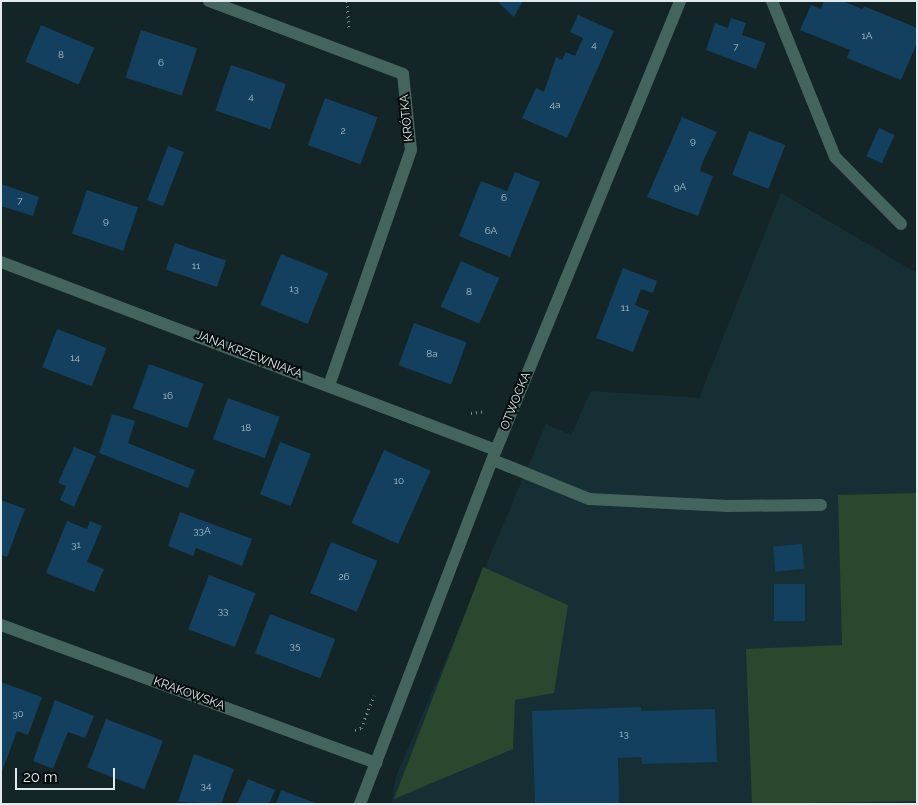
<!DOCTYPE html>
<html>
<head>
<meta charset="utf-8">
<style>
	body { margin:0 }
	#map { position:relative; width:918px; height:805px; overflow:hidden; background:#142528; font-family:Raleway,sans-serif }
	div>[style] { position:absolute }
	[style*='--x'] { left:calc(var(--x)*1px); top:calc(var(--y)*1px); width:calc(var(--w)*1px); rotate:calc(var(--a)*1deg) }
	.built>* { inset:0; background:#152f34 }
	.green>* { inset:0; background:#2a482d }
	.building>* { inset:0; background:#12405e; transform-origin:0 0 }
	.path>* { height:3px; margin-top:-1.5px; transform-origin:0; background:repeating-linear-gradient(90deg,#7f8d8f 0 1px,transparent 0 5px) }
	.lane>* { height:12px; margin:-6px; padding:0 6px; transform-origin:6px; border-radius:6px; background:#44655d }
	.street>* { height:12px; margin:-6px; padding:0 6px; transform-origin:6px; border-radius:6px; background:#44655d }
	span { translate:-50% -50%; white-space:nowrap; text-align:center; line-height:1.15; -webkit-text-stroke:4px #060d0e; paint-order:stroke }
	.number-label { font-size:10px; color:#adc0c9 }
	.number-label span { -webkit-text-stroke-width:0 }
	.street-label { font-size:12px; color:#e1ebed }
	.frame { position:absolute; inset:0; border:2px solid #e1ebed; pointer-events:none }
	.scale { position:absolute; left:15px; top:768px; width:100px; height:22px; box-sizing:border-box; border:2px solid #e1ebed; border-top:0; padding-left:6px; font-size:15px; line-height:18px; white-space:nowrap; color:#e1ebed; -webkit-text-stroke:4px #060d0e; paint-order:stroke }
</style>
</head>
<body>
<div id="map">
	<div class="built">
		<i style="clip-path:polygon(781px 193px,917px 273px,917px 804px,392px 804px,395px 779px,546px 424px,571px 435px,591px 391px,699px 398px)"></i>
	</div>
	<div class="green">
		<i style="clip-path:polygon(917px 493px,917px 801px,752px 804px,746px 649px,842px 645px,838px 495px)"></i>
		<i style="clip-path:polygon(483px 567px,568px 605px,554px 693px,515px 700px,513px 749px,394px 799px)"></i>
	</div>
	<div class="building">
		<i style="clip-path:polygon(497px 1px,523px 1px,514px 17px)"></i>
		<i style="clip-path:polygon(824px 1px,843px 1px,862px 9px,864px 6px,917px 28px,917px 43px,901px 80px,847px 58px,850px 50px,800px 30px,811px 5px,821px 9px)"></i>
		<i style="clip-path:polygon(578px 15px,614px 31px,567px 138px,522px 118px,536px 88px,544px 92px,556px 57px,562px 60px,566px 52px,575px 56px,583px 38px,570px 32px)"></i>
		<i style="clip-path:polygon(731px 18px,746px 23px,742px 35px,766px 43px,756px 69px,706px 50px,715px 23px,728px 28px)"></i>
		<i style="left:41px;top:25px;width:58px;height:40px;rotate:23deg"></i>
		<i style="left:141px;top:30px;width:59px;height:50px;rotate:18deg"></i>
		<i style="left:231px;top:65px;width:58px;height:48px;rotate:19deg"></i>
		<i style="left:325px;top:98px;width:56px;height:50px;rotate:20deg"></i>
		<i style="clip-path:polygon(682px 117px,717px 132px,703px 161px,700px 171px,713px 176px,698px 216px,647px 197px)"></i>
		<i style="left:879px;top:128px;width:17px;height:31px;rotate:24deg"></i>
		<i style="left:749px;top:131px;width:39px;height:47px;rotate:21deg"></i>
		<i style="left:168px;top:146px;width:17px;height:58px;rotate:21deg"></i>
		<i style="clip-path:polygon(515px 172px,540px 182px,510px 257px,459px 236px,481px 181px,507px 191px)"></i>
		<i style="clip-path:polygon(1px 184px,39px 197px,33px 216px,1px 206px)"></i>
		<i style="left:87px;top:190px;width:54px;height:46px;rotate:19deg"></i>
		<i style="left:175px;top:243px;width:54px;height:28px;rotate:19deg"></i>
		<i style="left:281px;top:254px;width:51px;height:55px;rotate:22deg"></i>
		<i style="left:461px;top:261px;width:42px;height:50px;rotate:24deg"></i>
		<i style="clip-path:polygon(623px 268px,657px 281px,653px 293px,641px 289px,635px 305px,649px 311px,633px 352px,596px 338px)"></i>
		<i style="left:414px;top:323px;width:56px;height:45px;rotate:20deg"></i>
		<i style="left:57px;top:329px;width:53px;height:41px;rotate:21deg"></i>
		<i style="left:149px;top:364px;width:58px;height:47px;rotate:20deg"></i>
		<i style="left:228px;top:398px;width:55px;height:44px;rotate:20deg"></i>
		<i style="clip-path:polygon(112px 414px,135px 421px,128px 443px,195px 470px,188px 488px,99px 453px)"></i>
		<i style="left:280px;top:442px;width:33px;height:56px;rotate:21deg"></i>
		<i style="clip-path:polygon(74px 447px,96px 456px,74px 507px,60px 500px,66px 486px,58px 483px)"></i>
		<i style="left:384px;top:450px;width:51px;height:80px;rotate:24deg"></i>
		<i style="clip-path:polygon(1px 500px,25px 509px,7px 557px,1px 555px)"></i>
		<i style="clip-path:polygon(180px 512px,252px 539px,242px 566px,196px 548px,193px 556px,168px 546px)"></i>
		<i style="clip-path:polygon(67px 521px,87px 529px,90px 521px,102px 526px,87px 562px,104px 569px,94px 592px,46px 573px)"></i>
		<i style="left:331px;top:542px;width:50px;height:55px;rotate:22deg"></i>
		<i style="left:802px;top:544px;width:25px;height:29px;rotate:85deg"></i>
		<i style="left:209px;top:575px;width:50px;height:58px;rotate:21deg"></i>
		<i style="left:805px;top:584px;width:37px;height:31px;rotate:90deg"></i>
		<i style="left:270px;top:614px;width:70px;height:42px;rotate:21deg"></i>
		<i style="clip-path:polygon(1px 682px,42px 697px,28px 735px,17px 731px,1px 774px)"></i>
		<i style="clip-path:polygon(55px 700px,94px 716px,85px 738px,68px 732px,53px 769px,33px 761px)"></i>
		<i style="clip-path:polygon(641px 707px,641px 711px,715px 709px,717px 762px,642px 764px,642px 757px,618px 758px,619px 804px,535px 804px,532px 711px)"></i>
		<i style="left:106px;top:719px;width:61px;height:52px;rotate:21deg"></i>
		<i style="clip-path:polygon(194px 754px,234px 769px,221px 804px,178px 802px)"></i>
		<i style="clip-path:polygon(248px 779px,275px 790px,269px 804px,237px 804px)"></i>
		<i style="clip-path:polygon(281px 790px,318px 804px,276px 804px)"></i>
	</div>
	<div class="path">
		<i style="--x:347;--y:1;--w:27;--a:86"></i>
		<i style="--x:471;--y:413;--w:15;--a:-8"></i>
		<i style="--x:355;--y:730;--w:6;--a:-18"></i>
		<i style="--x:361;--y:728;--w:35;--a:-68"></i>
	</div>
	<div class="lane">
		<i style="--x:772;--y:1;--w:168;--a:68"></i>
		<i style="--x:835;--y:157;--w:94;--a:45.4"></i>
		<i style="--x:493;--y:460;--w:104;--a:22.1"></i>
		<i style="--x:589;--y:499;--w:139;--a:2.9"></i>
		<i style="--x:728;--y:506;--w:93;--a:-0.6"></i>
	</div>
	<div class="street">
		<i style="--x:209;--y:1;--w:207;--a:20.6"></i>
		<i style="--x:403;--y:74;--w:76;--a:84"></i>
		<i style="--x:411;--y:150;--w:249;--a:109.2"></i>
		<i style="--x:1;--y:262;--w:529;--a:20.8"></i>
		<i style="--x:1;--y:625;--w:400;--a:20.2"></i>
		<i style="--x:360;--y:804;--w:379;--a:-69"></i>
		<i style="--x:496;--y:450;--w:485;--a:-67.7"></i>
	</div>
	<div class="number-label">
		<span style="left:867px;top:36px">1A</span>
		<span style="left:594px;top:45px">4</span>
		<span style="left:736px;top:47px">7</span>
		<span style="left:61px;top:55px">8</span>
		<span style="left:161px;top:63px">6</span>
		<span style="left:251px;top:97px">4</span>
		<span style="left:555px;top:105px">4a</span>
		<span style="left:343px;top:131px">2</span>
		<span style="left:693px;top:141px">9</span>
		<span style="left:680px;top:187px">9A</span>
		<span style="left:504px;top:198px">6</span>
		<span style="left:20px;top:201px">7</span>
		<span style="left:106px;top:221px">9</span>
		<span style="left:491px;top:231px">6A</span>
		<span style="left:196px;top:266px">11</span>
		<span style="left:294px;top:289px">13</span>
		<span style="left:469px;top:292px">8</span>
		<span style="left:625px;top:308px">11</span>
		<span style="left:432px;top:354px">8a</span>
		<span style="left:75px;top:358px">14</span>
		<span style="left:168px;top:396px">16</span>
		<span style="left:246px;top:428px">18</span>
		<span style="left:399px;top:481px">10</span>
		<span style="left:202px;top:531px">33A</span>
		<span style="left:76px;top:545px">31</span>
		<span style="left:344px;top:577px">26</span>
		<span style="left:223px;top:611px">33</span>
		<span style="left:295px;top:646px">35</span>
		<span style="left:18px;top:714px">30</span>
		<span style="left:624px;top:734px">13</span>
		<span style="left:206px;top:786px">34</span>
	</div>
	<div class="street-label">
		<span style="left:407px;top:118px;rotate:-96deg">KRÓTKA</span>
		<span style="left:249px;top:355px;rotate:21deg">JANA KRZEWNIAKA</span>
		<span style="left:516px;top:401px;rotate:-68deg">OTWOCKA</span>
		<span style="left:189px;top:694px;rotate:20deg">KRAKOWSKA</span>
	</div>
	<div class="frame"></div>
	<div class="scale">20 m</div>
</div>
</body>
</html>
